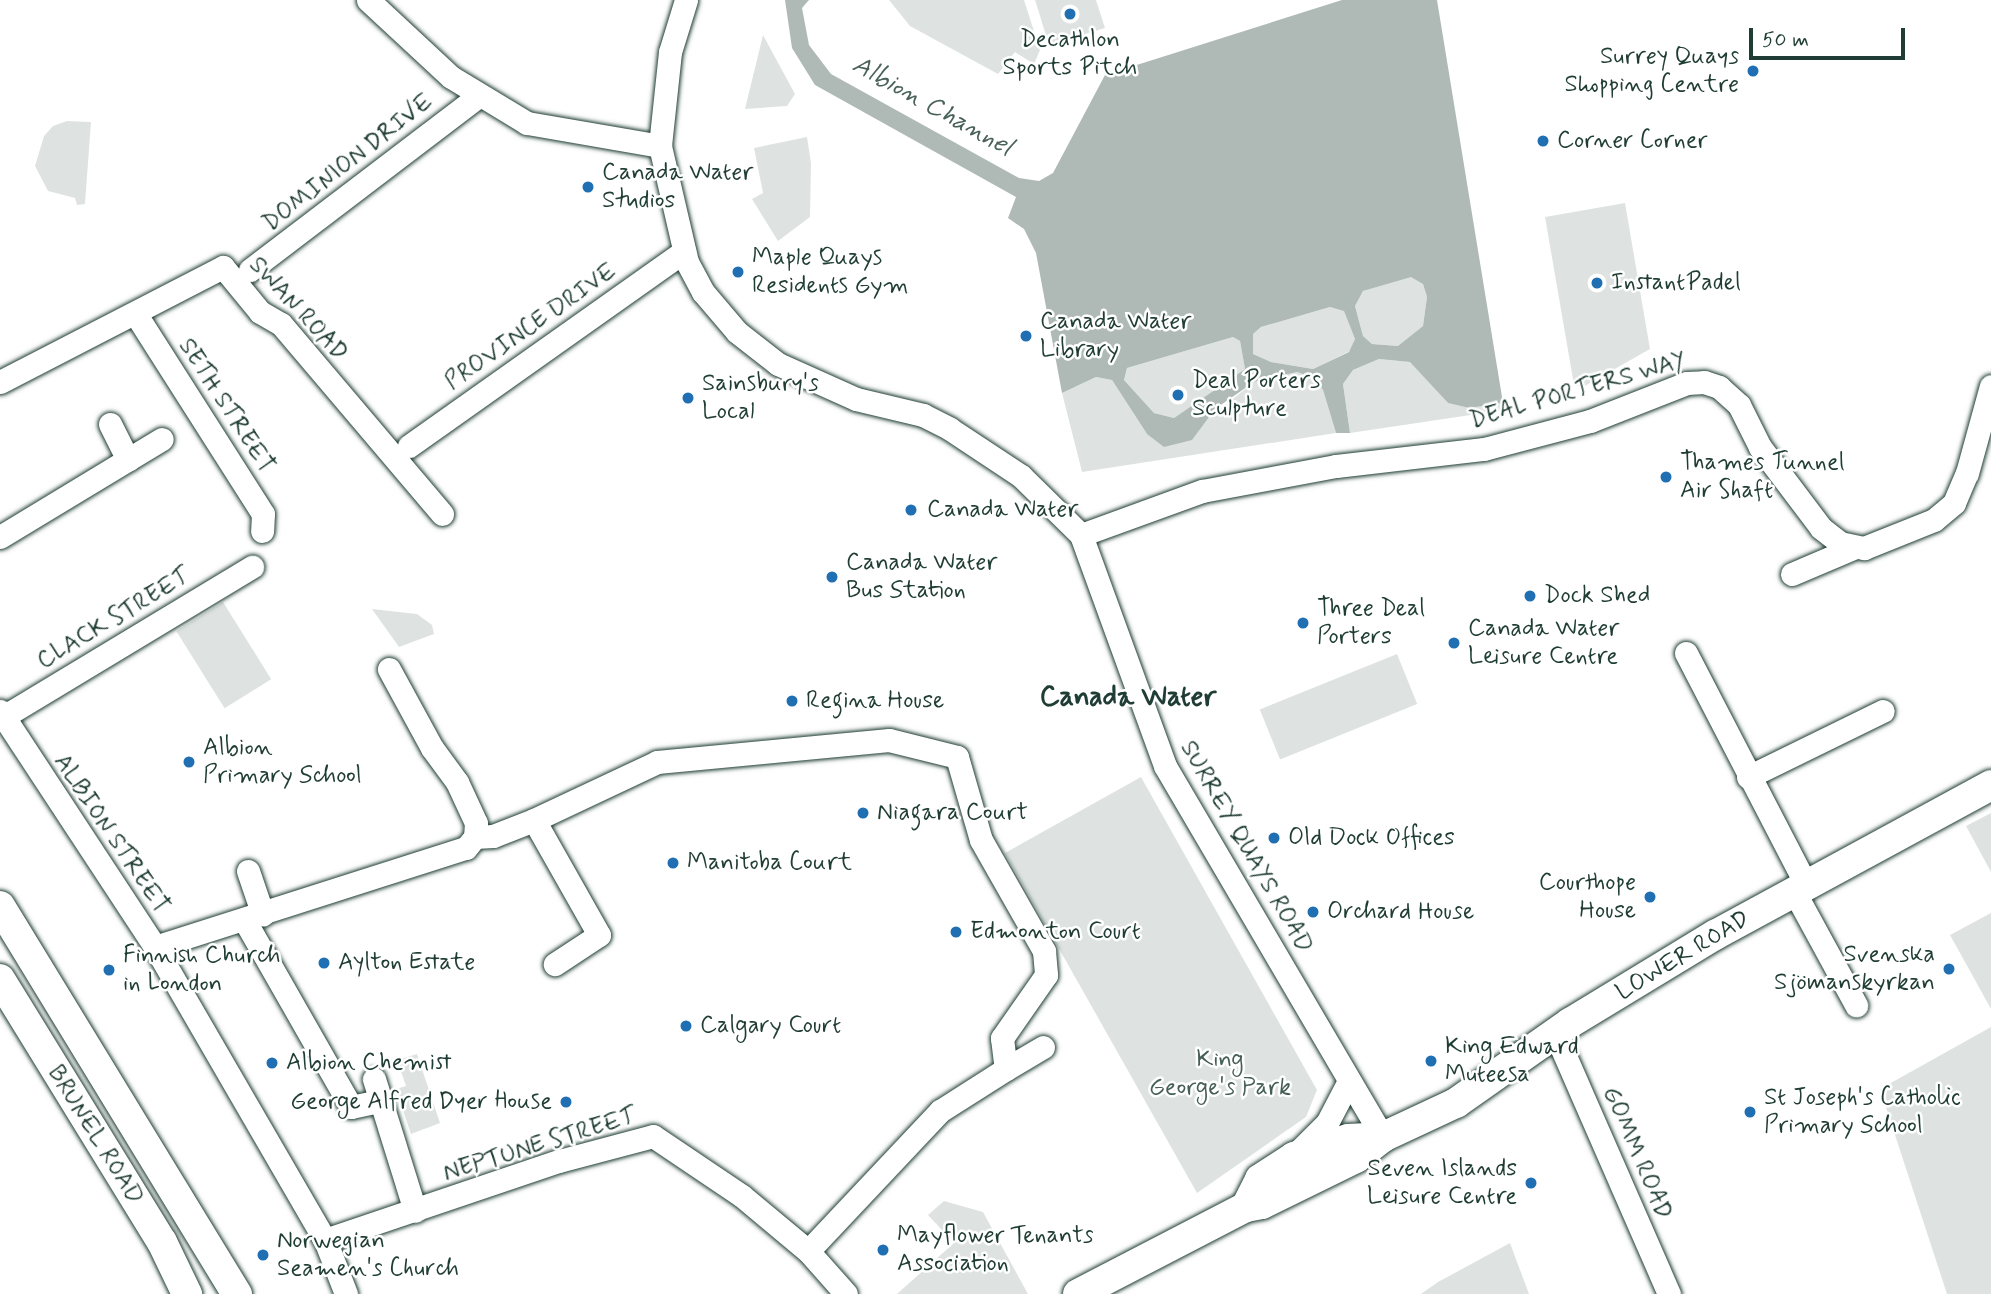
<!DOCTYPE html>
<html>
<head>
<meta charset="utf-8">
<style>
	body { margin:0 }
	#map { position:relative; width:1991px; height:1294px; overflow:hidden; background:#fff; font-family:Mynerve,sans-serif }
	div>[style] { position:absolute }
	[style*='--x'] { left:calc(var(--x)*1px); top:calc(var(--y)*1px); width:calc(var(--w)*1px); rotate:calc(var(--a)*1deg) }
	.green>* { inset:0; background:#dee3e2; transform-origin:0 0 }
	.water>* { inset:0; background:#afbab7 }
	.roads { filter:drop-shadow(0 0 2px #1f3d34) drop-shadow(0 0 2px #1f3d34) }
	.minor>* { height:23px; margin:-11.5px; padding:0 11.5px; transform-origin:11.5px; border-radius:11.5px; background:#fff }
	.major>* { height:30px; margin:-15px; padding:0 15px; transform-origin:15px; border-radius:15px; background:#fff }
	.dots>* { width:19px; height:19px; translate:-50% -50%; box-sizing:border-box; border:4px solid #fff; border-radius:50% }
	span { translate:-50% -50%; white-space:nowrap; text-align:center; line-height:1.15; -webkit-text-stroke:5px #fff; paint-order:stroke }
	.poi-label { font-size:24px; color:#1f3d34 }
	.right { translate:-100% -50%; text-align:right }
	.left { translate:0 -50%; text-align:left }
	.street-label { font-size:24px; color:#1f3d34 }
	.park-label { font-size:24px; color:#455e57 }
	.water-label { font-size:26px; color:#4a625b; font-style:italic }
	.quarter-label { font-size:28px; color:#1f3d34; font-weight:700 }
	.scale { position:absolute; left:1749px; top:28px; width:156px; height:32px; box-sizing:border-box; border:4px solid #1f3d34; border-top:0; padding-left:9px; font-size:21px; line-height:24px; white-space:nowrap; color:#1f3d34; -webkit-text-stroke:5px #fff; paint-order:stroke }
</style>
</head>
<body>
<div id="map">
	<div class="green">
		<i style="clip-path:polygon(889px 0,1024px 0,1040px 50px,1034px 64px,1015px 52px,998px 74px,910px 26px)"></i>
		<i style="clip-path:polygon(1035px 0,1096px 0,1105px 28px,1049px 45px)"></i>
		<i style="clip-path:polygon(763px 35px,795px 94px,787px 106px,745px 109px)"></i>
		<i style="clip-path:polygon(67px 121px,91px 122px,85px 204px,77px 205px,75px 198px,48px 191px,35px 166px,44px 136px,53px 126px)"></i>
		<i style="clip-path:polygon(807px 137px,811px 163px,810px 217px,778px 241px,752px 199px,763px 193px,754px 148px)"></i>
		<i style="clip-path:polygon(1625px 203px,1650px 349px,1583px 387px,1574px 385px,1545px 217px)"></i>
		<i style="clip-path:polygon(1411px 276px,1423px 284px,1427px 297px,1423px 326px,1399px 346px,1372px 344px,1363px 336px,1355px 306px,1363px 291px)"></i>
		<i style="clip-path:polygon(1330px 307px,1344px 310px,1355px 339px,1350px 351px,1313px 369px,1271px 362px,1253px 354px,1253px 334px,1261px 327px)"></i>
		<i style="clip-path:polygon(1233px 337px,1240px 341px,1245px 369px,1174px 418px,1154px 413px,1124px 380px,1127px 368px)"></i>
		<i style="clip-path:polygon(1379px 359px,1411px 362px,1448px 403px,1469px 408px,1503px 403px,1504px 410px,1350px 433px,1343px 384px,1353px 370px)"></i>
		<i style="clip-path:polygon(1297px 372px,1314px 378px,1323px 390px,1336px 433px,1082px 472px,1062px 393px,1096px 377px,1112px 380px,1147px 434px,1205px 421px,1254px 382px)"></i>
		<i style="left:223px;top:602px;width:91px;height:55px;rotate:58deg"></i>
		<i style="clip-path:polygon(372px 609px,417px 614px,432px 625px,434px 634px,399px 647px)"></i>
		<i style="left:1397px;top:654px;width:54px;height:148px;rotate:68deg"></i>
		<i style="clip-path:polygon(1141px 777px,1317px 1090px,1306px 1117px,1197px 1193px,1005px 853px)"></i>
		<i style="clip-path:polygon(1991px 813px,1991px 872px,1966px 826px)"></i>
		<i style="clip-path:polygon(1991px 913px,1991px 1009px,1950px 935px)"></i>
		<i style="clip-path:polygon(1991px 1027px,1991px 1294px,1947px 1294px,1880px 1089px)"></i>
		<i style="clip-path:polygon(417px 1054px,440px 1123px,411px 1134px,396px 1089px,406px 1086px,397px 1060px)"></i>
		<i style="clip-path:polygon(944px 1201px,983px 1212px,1028px 1294px,897px 1294px,954px 1243px,928px 1215px)"></i>
		<i style="clip-path:polygon(1510px 1243px,1529px 1294px,1421px 1294px,1438px 1282px)"></i>
	</div>
	<div class="water">
		<i style="clip-path:polygon(evenodd,785px 0,809px 0,802px 8px,809px 45px,831px 74px,1019px 178px,1039px 181px,1053px 173px,1105px 75px,1342px 0,1437px 0,1503px 403px,1469px 408px,1448px 403px,1410px 362px,1379px 359px,1353px 370px,1343px 384px,1350px 433px,1336px 433px,1323px 390px,1314px 378px,1297px 372px,1254px 382px,1215px 409px,1192px 440px,1164px 447px,1147px 434px,1112px 380px,1096px 377px,1062px 393px,1036px 253px,1024px 229px,1008px 218px,1016px 197px,815px 85px,792px 48px,785px 0,1411px 277px,1423px 284px,1427px 297px,1423px 326px,1398px 346px,1372px 344px,1363px 336px,1355px 306px,1363px 291px,1411px 277px,785px 0,1330px 307px,1344px 311px,1355px 339px,1349px 352px,1313px 369px,1271px 362px,1253px 354px,1253px 334px,1261px 327px,1330px 307px,785px 0,1233px 337px,1240px 341px,1245px 369px,1174px 418px,1154px 413px,1124px 380px,1127px 368px,1233px 337px)"></i>
	</div>
	<div class="roads">
		<div class="minor">
			<i style="--x:368;--y:0;--w:113;--a:42.9"></i>
			<i style="--x:451;--y:77;--w:89;--a:31.2"></i>
			<i style="--x:527;--y:123;--w:135;--a:9.8"></i>
			<i style="--x:686;--y:0;--w:54;--a:107.1"></i>
			<i style="--x:670;--y:52;--w:95;--a:96.1"></i>
			<i style="--x:660;--y:146;--w:119;--a:76.9"></i>
			<i style="--x:687;--y:262;--w:34;--a:62"></i>
			<i style="--x:703;--y:292;--w:52;--a:49.6"></i>
			<i style="--x:737;--y:332;--w:52;--a:38"></i>
			<i style="--x:778;--y:364;--w:85;--a:24.2"></i>
			<i style="--x:856;--y:399;--w:69;--a:13.4"></i>
			<i style="--x:923;--y:415;--w:30;--a:27"></i>
			<i style="--x:950;--y:429;--w:85;--a:33.5"></i>
			<i style="--x:1021;--y:476;--w:84;--a:44.5"></i>
			<i style="--x:1081;--y:535;--w:246;--a:70"></i>
			<i style="--x:1165;--y:766;--w:430;--a:59.6"></i>
			<i style="--x:250;--y:270;--w:287;--a:-37.3"></i>
			<i style="--x:135;--y:313;--w:238;--a:57.5"></i>
			<i style="--x:263;--y:514;--w:17;--a:93"></i>
			<i style="--x:0;--y:382;--w:251;--a:-27.3"></i>
			<i style="--x:223;--y:267;--w:58;--a:50.6"></i>
			<i style="--x:260;--y:312;--w:24;--a:30"></i>
			<i style="--x:281;--y:324;--w:249;--a:49.7"></i>
			<i style="--x:110;--y:424;--w:40;--a:63.4"></i>
			<i style="--x:409;--y:446;--w:337;--a:-35.3"></i>
			<i style="--x:1081;--y:535;--w:129;--a:-20"></i>
			<i style="--x:1202;--y:491;--w:136;--a:-10.6"></i>
			<i style="--x:1336;--y:466;--w:149;--a:-6.6"></i>
			<i style="--x:1484;--y:449;--w:110;--a:-14.8"></i>
			<i style="--x:1590;--y:421;--w:104;--a:-21.4"></i>
			<i style="--x:1687;--y:383;--w:17;--a:-3"></i>
			<i style="--x:1704;--y:382;--w:16;--a:18"></i>
			<i style="--x:1719;--y:387;--w:27;--a:42"></i>
			<i style="--x:1739;--y:405;--w:47;--a:63.4"></i>
			<i style="--x:1760;--y:447;--w:101;--a:53"></i>
			<i style="--x:1821;--y:528;--w:24;--a:38"></i>
			<i style="--x:1840;--y:543;--w:25;--a:12"></i>
			<i style="--x:1864;--y:548;--w:75;--a:-21.8"></i>
			<i style="--x:1934;--y:520;--w:26;--a:-40"></i>
			<i style="--x:1954;--y:503;--w:33;--a:-67"></i>
			<i style="--x:1967;--y:473;--w:90;--a:-74.6"></i>
			<i style="--x:0;--y:537;--w:189;--a:-31.2"></i>
			<i style="--x:1792;--y:574;--w:66;--a:-23.1"></i>
			<i style="--x:1686;--y:653;--w:263;--a:62.6"></i>
			<i style="--x:0;--y:711;--w:282;--a:56.7"></i>
			<i style="--x:155;--y:947;--w:339;--a:59.9"></i>
			<i style="--x:325;--y:1240;--w:58;--a:68.7"></i>
			<i style="--x:3;--y:717;--w:291;--a:-31.1"></i>
			<i style="--x:1748;--y:777;--w:150;--a:-26.1"></i>
			<i style="--x:534;--y:820;--w:132;--a:60.5"></i>
			<i style="--x:599;--y:935;--w:53;--a:146.6"></i>
			<i style="--x:475;--y:837;--w:18;--a:-3"></i>
			<i style="--x:493;--y:836;--w:44;--a:-21.3"></i>
			<i style="--x:534;--y:820;--w:136;--a:-25.2"></i>
			<i style="--x:657;--y:762;--w:233;--a:-5.4"></i>
			<i style="--x:889;--y:740;--w:70;--a:14"></i>
			<i style="--x:957;--y:757;--w:86;--a:73.9"></i>
			<i style="--x:981;--y:840;--w:128;--a:60.4"></i>
			<i style="--x:1044;--y:951;--w:24;--a:85"></i>
			<i style="--x:1046;--y:975;--w:77;--a:124.9"></i>
			<i style="--x:1002;--y:1038;--w:31;--a:83"></i>
			<i style="--x:1006;--y:1069;--w:78;--a:147.5"></i>
			<i style="--x:940;--y:1111;--w:192;--a:133.3"></i>
			<i style="--x:248;--y:871;--w:46;--a:71.2"></i>
			<i style="--x:1795;--y:893;--w:128;--a:61.4"></i>
			<i style="--x:245;--y:921;--w:214;--a:60.3"></i>
			<i style="--x:351;--y:1107;--w:30;--a:-12"></i>
			<i style="--x:155;--y:947;--w:326;--a:-17.7"></i>
			<i style="--x:466;--y:848;--w:14;--a:-51"></i>
			<i style="--x:475;--y:837;--w:14;--a:-86"></i>
			<i style="--x:476;--y:823;--w:45;--a:-114.9"></i>
			<i style="--x:457;--y:782;--w:42;--a:-126.3"></i>
			<i style="--x:432;--y:748;--w:90;--a:-118.6"></i>
			<i style="--x:1555;--y:1033;--w:285;--a:66.4"></i>
			<i style="--x:1006;--y:1069;--w:43;--a:-30.7"></i>
			<i style="--x:374;--y:1079;--w:138;--a:72.7"></i>
			<i style="--x:1296;--y:1154;--w:44;--a:-45"></i>
			<i style="--x:1327;--y:1123;--w:47;--a:-62.4"></i>
			<i style="--x:325;--y:1240;--w:247;--a:-18.7"></i>
			<i style="--x:559;--y:1161;--w:97;--a:-14.9"></i>
			<i style="--x:653;--y:1136;--w:107;--a:34"></i>
			<i style="--x:742;--y:1196;--w:86;--a:39.8"></i>
			<i style="--x:808;--y:1251;--w:57;--a:48.5"></i>
		</div>
		<div class="major">
			<i style="--x:0;--y:906;--w:455;--a:58.6"></i>
			<i style="--x:0;--y:979;--w:309;--a:58.4"></i>
			<i style="--x:162;--y:1242;--w:58;--a:64.3"></i>
			<i style="--x:1246;--y:1207;--w:31;--a:-63"></i>
			<i style="--x:1260;--y:1179;--w:40;--a:-32.9"></i>
			<i style="--x:1294;--y:1157;--w:57;--a:-18.4"></i>
			<i style="--x:1348;--y:1139;--w:35;--a:-3"></i>
			<i style="--x:1078;--y:1294;--w:189;--a:-27.4"></i>
			<i style="--x:1246;--y:1207;--w:16;--a:-11"></i>
			<i style="--x:1262;--y:1204;--w:105;--a:-26.1"></i>
			<i style="--x:1356;--y:1158;--w:34;--a:-38"></i>
			<i style="--x:1383;--y:1137;--w:81;--a:-25"></i>
			<i style="--x:1456;--y:1103;--w:139;--a:-35.1"></i>
			<i style="--x:1570;--y:1023;--w:170;--a:-31.3"></i>
			<i style="--x:1715;--y:935;--w:314;--a:-28.5"></i>
		</div>
	</div>
	<div class="dots">
		<i style="left:1070px;top:14px;background:#1f6fb2"></i>
		<i style="left:1753px;top:71px;background:#1f6fb2"></i>
		<i style="left:1543px;top:141px;background:#1f6fb2"></i>
		<i style="left:588px;top:187px;background:#1f6fb2"></i>
		<i style="left:738px;top:272px;background:#1f6fb2"></i>
		<i style="left:1597px;top:283px;background:#1f6fb2"></i>
		<i style="left:1026px;top:336px;background:#1f6fb2"></i>
		<i style="left:1178px;top:395px;background:#1f6fb2"></i>
		<i style="left:688px;top:398px;background:#1f6fb2"></i>
		<i style="left:1666px;top:477px;background:#1f6fb2"></i>
		<i style="left:911px;top:510px;background:#1f6fb2"></i>
		<i style="left:832px;top:577px;background:#1f6fb2"></i>
		<i style="left:1530px;top:596px;background:#1f6fb2"></i>
		<i style="left:1303px;top:623px;background:#1f6fb2"></i>
		<i style="left:1454px;top:643px;background:#1f6fb2"></i>
		<i style="left:792px;top:701px;background:#1f6fb2"></i>
		<i style="left:189px;top:762px;background:#1f6fb2"></i>
		<i style="left:863px;top:813px;background:#1f6fb2"></i>
		<i style="left:1274px;top:838px;background:#1f6fb2"></i>
		<i style="left:673px;top:863px;background:#1f6fb2"></i>
		<i style="left:1650px;top:897px;background:#1f6fb2"></i>
		<i style="left:1313px;top:912px;background:#1f6fb2"></i>
		<i style="left:956px;top:932px;background:#1f6fb2"></i>
		<i style="left:324px;top:963px;background:#1f6fb2"></i>
		<i style="left:1949px;top:969px;background:#1f6fb2"></i>
		<i style="left:109px;top:970px;background:#1f6fb2"></i>
		<i style="left:686px;top:1026px;background:#1f6fb2"></i>
		<i style="left:1431px;top:1061px;background:#1f6fb2"></i>
		<i style="left:272px;top:1063px;background:#1f6fb2"></i>
		<i style="left:566px;top:1102px;background:#1f6fb2"></i>
		<i style="left:1750px;top:1112px;background:#1f6fb2"></i>
		<i style="left:1531px;top:1183px;background:#1f6fb2"></i>
		<i style="left:883px;top:1250px;background:#1f6fb2"></i>
		<i style="left:263px;top:1255px;background:#1f6fb2"></i>
	</div>
	<div class="poi-label">
		<span style="left:1070px;top:54px">Decathlon<br>Sports Pitch</span>
		<span class="right" style="left:1739px;top:71px">Surrey Quays<br>Shopping Centre</span>
		<span class="left" style="left:1557px;top:141px">Corner Corner</span>
		<span class="left" style="left:602px;top:187px">Canada Water<br>Studios</span>
		<span class="left" style="left:752px;top:272px">Maple Quays<br>Residents Gym</span>
		<span class="left" style="left:1611px;top:283px">InstantPadel</span>
		<span class="left" style="left:1040px;top:336px">Canada Water<br>Library</span>
		<span class="left" style="left:1192px;top:395px">Deal Porters<br>Sculpture</span>
		<span class="left" style="left:702px;top:398px">Sainsbury's<br>Local</span>
		<span class="left" style="left:1680px;top:477px">Thames Tunnel<br>Air Shaft</span>
		<span class="left" style="left:927px;top:510px">Canada Water</span>
		<span class="left" style="left:846px;top:577px">Canada Water<br>Bus Station</span>
		<span class="left" style="left:1544px;top:596px">Dock Shed</span>
		<span class="left" style="left:1317px;top:623px">Three Deal<br>Porters</span>
		<span class="left" style="left:1468px;top:643px">Canada Water<br>Leisure Centre</span>
		<span class="left" style="left:806px;top:701px">Regina House</span>
		<span class="left" style="left:203px;top:762px">Albion<br>Primary School</span>
		<span class="left" style="left:877px;top:813px">Niagara Court</span>
		<span class="left" style="left:1288px;top:838px">Old Dock Offices</span>
		<span class="left" style="left:687px;top:863px">Manitoba Court</span>
		<span class="right" style="left:1636px;top:897px">Courthope<br>House</span>
		<span class="left" style="left:1327px;top:912px">Orchard House</span>
		<span class="left" style="left:970px;top:932px">Edmonton Court</span>
		<span class="right" style="left:1935px;top:969px">Svenska<br>Sjömanskyrkan</span>
		<span class="left" style="left:123px;top:970px">Finnish Church<br>in London</span>
		<span class="left" style="left:338px;top:963px">Aylton Estate</span>
		<span class="left" style="left:700px;top:1026px">Calgary Court</span>
		<span class="left" style="left:1445px;top:1061px">King Edward<br>Muteesa</span>
		<span class="left" style="left:286px;top:1063px">Albion Chemist</span>
		<span class="left" style="left:1764px;top:1112px">St Joseph's Catholic<br>Primary School</span>
		<span class="right" style="left:552px;top:1102px">George Alfred Dyer House</span>
		<span class="right" style="left:1517px;top:1183px">Seven Islands<br>Leisure Centre</span>
		<span class="left" style="left:897px;top:1250px">Mayflower Tenants<br>Association</span>
		<span class="left" style="left:277px;top:1255px">Norwegian<br>Seamen's Church</span>
	</div>
	<div class="street-label">
		<span style="left:348px;top:163px;rotate:-38deg">DOMINION DRIVE</span>
		<span style="left:298px;top:309px;rotate:47deg">SWAN ROAD</span>
		<span style="left:531px;top:327px;rotate:-35deg">PROVINCE DRIVE</span>
		<span style="left:1578px;top:391px;rotate:-16deg">DEAL PORTERS WAY</span>
		<span style="left:226px;top:406px;rotate:57deg">SETH STREET</span>
		<span style="left:114px;top:619px;rotate:-31deg">CLACK STREET</span>
		<span style="left:111px;top:834px;rotate:56deg">ALBION STREET</span>
		<span style="left:1246px;top:847px;rotate:60deg">SURREY QUAYS ROAD</span>
		<span style="left:1683px;top:956px;rotate:-31deg">LOWER ROAD</span>
		<span style="left:95px;top:1135px;rotate:58deg">BRUNEL ROAD</span>
		<span style="left:540px;top:1145px;rotate:-17deg">NEPTUNE STREET</span>
		<span style="left:1637px;top:1153px;rotate:67deg">GOMM ROAD</span>
	</div>
	<div class="park-label">
		<span style="left:1220px;top:1074px">King<br>George's Park</span>
	</div>
	<div class="water-label">
		<span style="left:932px;top:107px;rotate:29deg">Albion Channel</span>
	</div>
	<div class="quarter-label">
		<span style="left:1128px;top:698px">Canada Water</span>
	</div>
	<div class="scale">50 m</div>
</div>
</body>
</html>
